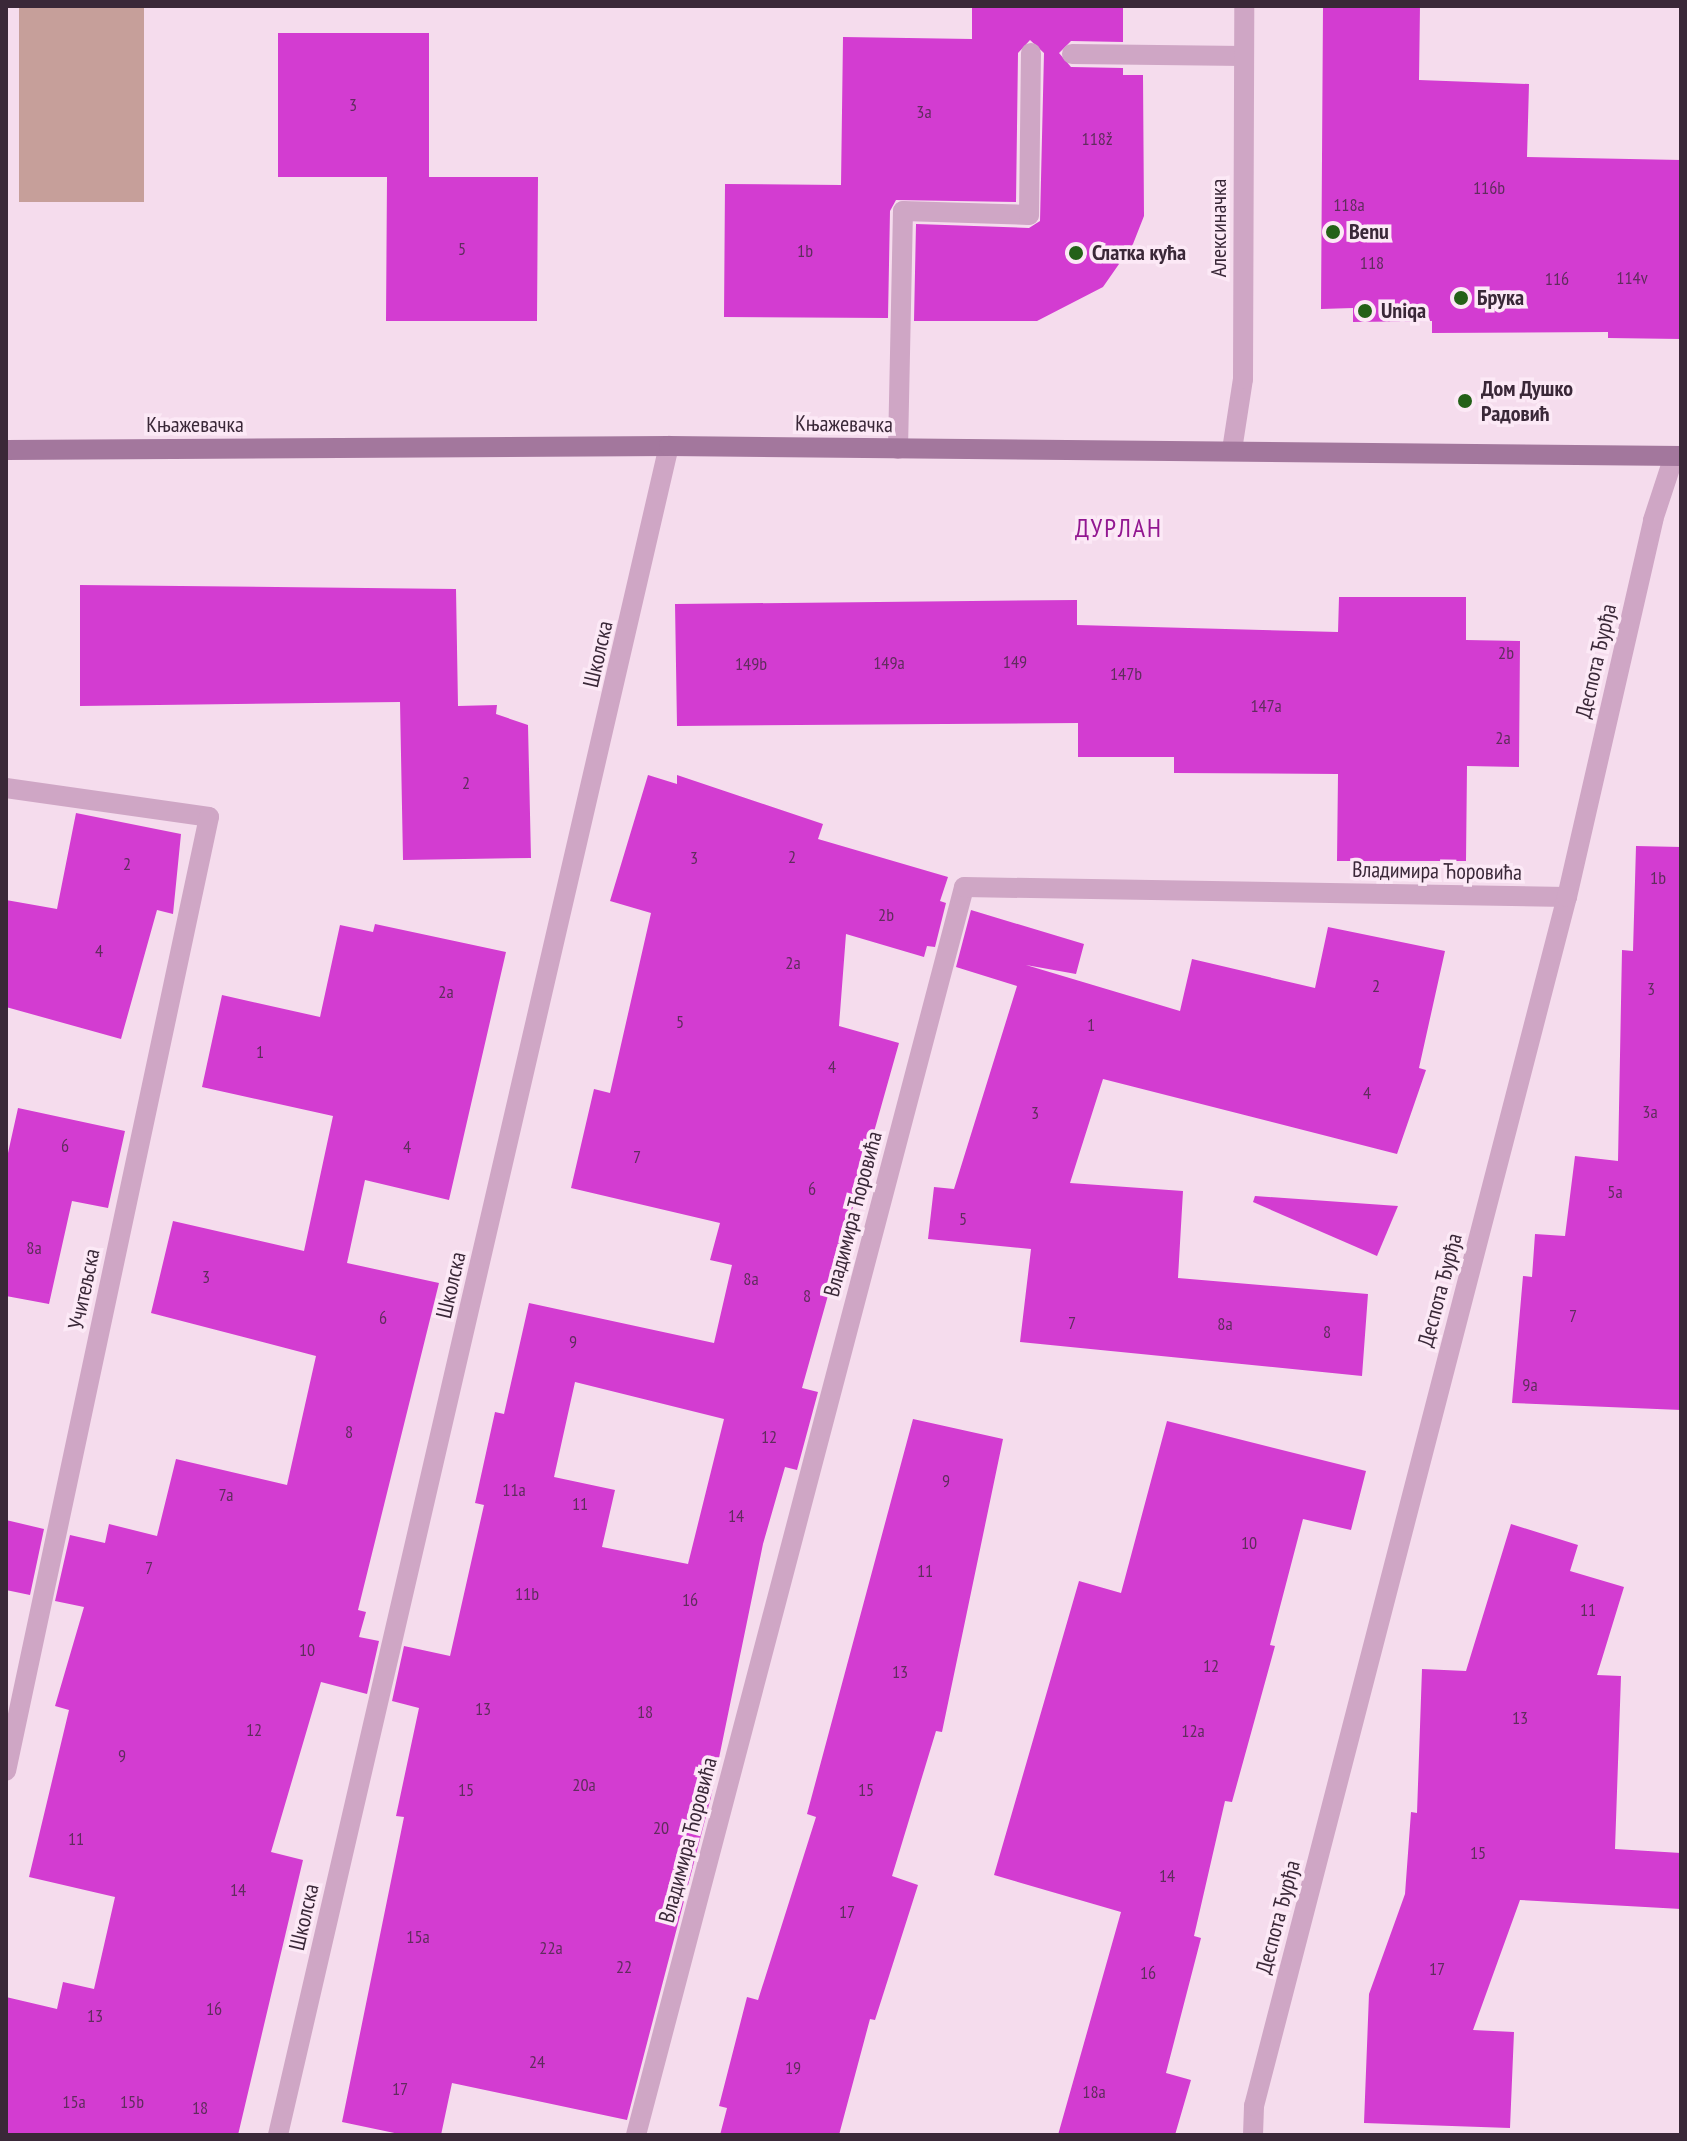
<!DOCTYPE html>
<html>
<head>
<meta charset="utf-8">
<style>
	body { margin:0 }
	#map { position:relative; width:1687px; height:2141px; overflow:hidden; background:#f5dced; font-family:"PT Sans Narrow",sans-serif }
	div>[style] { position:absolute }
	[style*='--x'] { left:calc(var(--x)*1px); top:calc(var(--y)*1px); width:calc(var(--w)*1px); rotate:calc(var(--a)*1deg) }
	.green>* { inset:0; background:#c69f9a; transform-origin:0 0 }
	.building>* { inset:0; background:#d33cd1 }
	.service>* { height:20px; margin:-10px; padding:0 10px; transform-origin:10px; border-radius:10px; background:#cfa6c5 }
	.minor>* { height:20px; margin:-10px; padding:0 10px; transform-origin:10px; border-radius:10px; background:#cfa6c5 }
	.secondary>* { height:20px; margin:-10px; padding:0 10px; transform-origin:10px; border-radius:10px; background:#a3779d }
	.dots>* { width:22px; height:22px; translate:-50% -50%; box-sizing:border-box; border:4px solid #fce9f6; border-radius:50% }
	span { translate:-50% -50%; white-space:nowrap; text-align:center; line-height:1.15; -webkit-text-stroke:7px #fce9f6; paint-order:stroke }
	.number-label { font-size:18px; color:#602d5e }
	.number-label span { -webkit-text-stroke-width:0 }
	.street-label { font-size:22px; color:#3a2838 }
	.poi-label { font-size:22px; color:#3a2838; font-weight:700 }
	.left { translate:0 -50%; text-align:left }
	.quarter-label { font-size:26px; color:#921791; letter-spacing:2px }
	.frame { position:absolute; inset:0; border:8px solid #3a2838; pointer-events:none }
</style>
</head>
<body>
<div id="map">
	<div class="green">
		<i style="left:19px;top:6px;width:125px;height:196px"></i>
	</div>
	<div class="building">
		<i style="clip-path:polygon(972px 6px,1123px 6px,1123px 42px,1071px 41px,1059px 53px,1071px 67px,1123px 68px,1123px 75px,1143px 75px,1144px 216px,1133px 244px,1103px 287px,1037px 321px,914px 321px,916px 224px,1029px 228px,1040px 221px,1044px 53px,1030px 40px,1018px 53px,1016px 202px,896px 200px,890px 211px,888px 318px,724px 317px,725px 184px,841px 185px,843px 37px,972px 39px)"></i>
		<i style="clip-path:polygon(1323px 6px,1420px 6px,1419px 80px,1529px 84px,1527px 157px,1681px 160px,1681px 339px,1608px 338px,1608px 332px,1432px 333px,1432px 321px,1353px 322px,1353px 308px,1321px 309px)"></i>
		<i style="clip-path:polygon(278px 33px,429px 33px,429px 177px,538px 177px,537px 321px,386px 321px,387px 177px,278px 177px)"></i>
		<i style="clip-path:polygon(80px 585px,456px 589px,458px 706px,497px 705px,496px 714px,528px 725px,531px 858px,403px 860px,400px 702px,80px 706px)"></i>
		<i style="clip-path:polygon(1339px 597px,1466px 597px,1466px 640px,1520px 641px,1519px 767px,1467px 766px,1466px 861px,1337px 861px,1338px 774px,1174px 773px,1174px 757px,1078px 757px,1078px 723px,677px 726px,675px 604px,1077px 600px,1077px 625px,1338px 632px)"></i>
		<i style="clip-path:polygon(evenodd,648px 775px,677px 784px,677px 775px,823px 824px,818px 839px,948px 877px,940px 901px,946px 903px,935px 947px,927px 946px,924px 957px,846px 934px,839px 1026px,899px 1043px,802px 1388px,818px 1392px,797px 1470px,785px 1467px,763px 1544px,711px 1797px,627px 2120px,452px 2083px,441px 2135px,404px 2135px,342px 2122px,404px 1817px,396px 1816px,419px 1708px,392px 1701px,404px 1646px,450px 1656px,484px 1505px,475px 1503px,495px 1412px,504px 1414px,529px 1303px,714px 1343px,732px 1265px,710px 1260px,720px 1223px,571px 1188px,594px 1089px,610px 1093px,651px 913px,610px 901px,648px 775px,575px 1382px,724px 1419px,688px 1564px,602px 1547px,615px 1490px,554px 1477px,575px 1382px)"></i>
		<i style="clip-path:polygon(76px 813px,181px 834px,173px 914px,157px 910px,121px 1039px,6px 1007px,6px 900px,57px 909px)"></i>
		<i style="clip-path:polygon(1636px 846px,1681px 847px,1681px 1410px,1512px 1403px,1523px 1276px,1532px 1277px,1535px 1234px,1565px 1236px,1575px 1156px,1618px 1161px,1622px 950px,1633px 951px)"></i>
		<i style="clip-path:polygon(971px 910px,1084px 944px,1076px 974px,1026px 965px,1180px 1011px,1192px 959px,1315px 988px,1328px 927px,1445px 951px,1419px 1068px,1426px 1070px,1397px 1154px,1103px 1079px,1070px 1183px,1183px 1191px,1178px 1278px,1368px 1294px,1362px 1376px,1020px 1342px,1031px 1249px,928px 1239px,934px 1187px,954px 1189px,1017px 986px,956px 967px)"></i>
		<i style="clip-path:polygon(375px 924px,506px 952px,449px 1200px,365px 1180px,347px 1263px,439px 1283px,358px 1610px,366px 1612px,359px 1637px,379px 1641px,367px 1694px,321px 1682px,271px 1852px,303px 1860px,238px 2135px,6px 2135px,6px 1997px,57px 2009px,63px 1982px,94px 1989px,115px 1897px,29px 1877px,69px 1710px,55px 1706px,84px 1607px,55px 1601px,70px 1535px,105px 1543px,109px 1524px,157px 1536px,176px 1459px,287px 1485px,316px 1356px,151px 1313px,173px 1221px,304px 1251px,333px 1116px,202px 1087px,222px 995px,320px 1017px,340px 925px,373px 932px)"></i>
		<i style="clip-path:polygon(18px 1108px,125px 1131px,108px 1208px,72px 1201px,49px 1304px,6px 1296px,6px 1162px)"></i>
		<i style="clip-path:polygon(1255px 1196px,1398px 1206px,1377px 1256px,1253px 1202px)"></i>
		<i style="clip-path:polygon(913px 1419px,1003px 1439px,942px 1732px,936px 1731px,892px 1876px,918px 1885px,875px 2020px,870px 2019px,839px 2135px,720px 2135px,727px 2108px,719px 2106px,747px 1997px,758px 2000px,816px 1817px,807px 1814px)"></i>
		<i style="clip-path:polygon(1167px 1421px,1366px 1471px,1351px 1530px,1303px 1519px,1270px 1645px,1275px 1646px,1232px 1802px,1225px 1801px,1194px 1936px,1201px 1938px,1166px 2073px,1191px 2080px,1175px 2135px,1058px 2135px,1121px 1912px,994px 1875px,1079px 1581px,1121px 1593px)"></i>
		<i style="clip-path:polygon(6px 1520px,44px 1529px,30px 1595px,6px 1590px)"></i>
		<i style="clip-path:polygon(1511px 1524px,1578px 1545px,1570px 1571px,1624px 1587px,1597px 1675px,1621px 1676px,1615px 1849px,1681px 1853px,1681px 1909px,1520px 1900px,1473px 2030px,1514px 2032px,1510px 2128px,1364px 2123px,1369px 1994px,1405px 1894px,1411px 1812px,1417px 1813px,1422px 1669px,1466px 1671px)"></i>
	</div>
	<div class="service">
		<i style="--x:1072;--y:54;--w:172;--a:0.7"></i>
		<i style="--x:898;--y:449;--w:238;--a:-88.8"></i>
		<i style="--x:903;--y:211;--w:126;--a:1.8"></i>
		<i style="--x:1029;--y:215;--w:162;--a:-89.3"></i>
	</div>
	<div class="minor">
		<i style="--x:1232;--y:450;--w:72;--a:-81.2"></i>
		<i style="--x:1243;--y:379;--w:373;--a:-89.8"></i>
		<i style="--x:6;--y:788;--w:205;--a:8.1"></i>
		<i style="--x:209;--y:817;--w:975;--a:102.01"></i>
		<i style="--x:278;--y:2135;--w:1734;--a:-76.97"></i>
		<i style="--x:636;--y:2135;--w:1290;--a:-75.27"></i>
		<i style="--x:964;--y:887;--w:603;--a:0.95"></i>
		<i style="--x:1253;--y:2135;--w:29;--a:-88"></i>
		<i style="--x:1254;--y:2106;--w:1249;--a:-75.49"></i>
		<i style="--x:1567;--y:897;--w:387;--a:-77.1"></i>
		<i style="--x:1653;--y:520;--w:67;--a:-71.8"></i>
	</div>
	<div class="secondary">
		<i style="--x:6;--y:450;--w:663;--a:-0.35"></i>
		<i style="--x:669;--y:446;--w:1012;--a:0.57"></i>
	</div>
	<div class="dots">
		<i style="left:1333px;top:232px;background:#246118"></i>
		<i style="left:1076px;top:253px;background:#246118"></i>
		<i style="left:1461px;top:298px;background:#246118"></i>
		<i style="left:1365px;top:311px;background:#246118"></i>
		<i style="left:1465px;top:401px;background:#246118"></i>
	</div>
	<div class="number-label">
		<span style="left:353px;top:105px">3</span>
		<span style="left:924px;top:112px">3a</span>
		<span style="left:1097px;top:139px">118ž</span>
		<span style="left:1489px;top:188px">116b</span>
		<span style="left:1349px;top:205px">118a</span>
		<span style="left:462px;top:249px">5</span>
		<span style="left:805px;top:251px">1b</span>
		<span style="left:1372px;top:263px">118</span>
		<span style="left:1632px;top:278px">114v</span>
		<span style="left:1557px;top:279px">116</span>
		<span style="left:1506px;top:653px">2b</span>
		<span style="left:1015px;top:662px">149</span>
		<span style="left:889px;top:663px">149a</span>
		<span style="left:751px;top:664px">149b</span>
		<span style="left:1126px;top:674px">147b</span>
		<span style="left:1266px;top:706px">147a</span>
		<span style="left:1503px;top:738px">2a</span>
		<span style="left:466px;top:783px">2</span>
		<span style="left:792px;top:857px">2</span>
		<span style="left:694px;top:858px">3</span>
		<span style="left:127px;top:864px">2</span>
		<span style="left:1658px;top:878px">1b</span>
		<span style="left:886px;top:915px">2b</span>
		<span style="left:99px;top:951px">4</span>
		<span style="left:793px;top:963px">2a</span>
		<span style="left:1376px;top:986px">2</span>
		<span style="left:1651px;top:989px">3</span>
		<span style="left:446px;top:992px">2a</span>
		<span style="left:680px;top:1022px">5</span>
		<span style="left:1091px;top:1025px">1</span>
		<span style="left:260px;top:1052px">1</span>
		<span style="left:832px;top:1067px">4</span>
		<span style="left:1367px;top:1093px">4</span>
		<span style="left:1650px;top:1112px">3a</span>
		<span style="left:1035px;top:1113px">3</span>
		<span style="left:65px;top:1146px">6</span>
		<span style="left:407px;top:1147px">4</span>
		<span style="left:637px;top:1157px">7</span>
		<span style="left:812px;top:1189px">6</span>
		<span style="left:1615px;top:1192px">5a</span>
		<span style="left:963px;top:1219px">5</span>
		<span style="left:34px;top:1248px">8a</span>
		<span style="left:206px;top:1277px">3</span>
		<span style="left:751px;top:1279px">8a</span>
		<span style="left:807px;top:1296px">8</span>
		<span style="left:1573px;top:1316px">7</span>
		<span style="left:383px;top:1318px">6</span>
		<span style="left:1072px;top:1323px">7</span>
		<span style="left:1225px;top:1324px">8a</span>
		<span style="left:1327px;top:1332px">8</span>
		<span style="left:573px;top:1342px">9</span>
		<span style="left:1530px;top:1385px">9a</span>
		<span style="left:349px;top:1432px">8</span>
		<span style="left:769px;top:1437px">12</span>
		<span style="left:946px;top:1481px">9</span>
		<span style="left:514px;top:1490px">11a</span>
		<span style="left:226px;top:1495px">7a</span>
		<span style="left:580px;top:1504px">11</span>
		<span style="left:736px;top:1516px">14</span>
		<span style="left:1249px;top:1543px">10</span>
		<span style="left:149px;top:1568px">7</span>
		<span style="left:925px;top:1571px">11</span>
		<span style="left:527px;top:1594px">11b</span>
		<span style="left:690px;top:1600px">16</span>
		<span style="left:1588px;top:1610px">11</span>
		<span style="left:307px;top:1650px">10</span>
		<span style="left:1211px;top:1666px">12</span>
		<span style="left:900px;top:1672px">13</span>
		<span style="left:483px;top:1709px">13</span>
		<span style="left:645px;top:1712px">18</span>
		<span style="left:1520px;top:1718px">13</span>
		<span style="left:254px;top:1730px">12</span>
		<span style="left:1193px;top:1731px">12a</span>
		<span style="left:122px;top:1756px">9</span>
		<span style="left:584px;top:1785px">20a</span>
		<span style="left:466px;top:1790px">15</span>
		<span style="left:866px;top:1790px">15</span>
		<span style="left:661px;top:1828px">20</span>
		<span style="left:76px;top:1839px">11</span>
		<span style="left:1478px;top:1853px">15</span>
		<span style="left:1167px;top:1876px">14</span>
		<span style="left:238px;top:1890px">14</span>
		<span style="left:847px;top:1912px">17</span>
		<span style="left:418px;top:1937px">15a</span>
		<span style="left:551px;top:1948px">22a</span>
		<span style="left:624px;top:1967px">22</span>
		<span style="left:1437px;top:1969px">17</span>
		<span style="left:1148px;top:1973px">16</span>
		<span style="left:214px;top:2009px">16</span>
		<span style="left:95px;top:2016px">13</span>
		<span style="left:537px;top:2062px">24</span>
		<span style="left:793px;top:2068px">19</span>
		<span style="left:400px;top:2089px">17</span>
		<span style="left:1094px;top:2092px">18a</span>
		<span style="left:74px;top:2102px">15a</span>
		<span style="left:132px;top:2102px">15b</span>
		<span style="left:200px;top:2108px">18</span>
	</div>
	<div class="street-label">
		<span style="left:1219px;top:228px;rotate:-90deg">Алексиначка</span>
		<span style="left:844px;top:424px;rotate:1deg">Књажевачка</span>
		<span style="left:195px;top:425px">Књажевачка</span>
		<span style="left:598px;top:654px;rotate:-77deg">Школска</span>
		<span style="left:1596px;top:661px;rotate:-77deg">Деспота Ђурђа</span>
		<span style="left:1437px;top:871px;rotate:1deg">Владимира Ћоровића</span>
		<span style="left:853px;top:1214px;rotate:-75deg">Владимира Ћоровића</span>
		<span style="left:451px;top:1285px;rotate:-77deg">Школска</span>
		<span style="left:84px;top:1289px;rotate:-78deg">Учитељска</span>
		<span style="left:1440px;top:1290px;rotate:-75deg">Деспота Ђурђа</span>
		<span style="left:688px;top:1840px;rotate:-75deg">Владимира Ћоровића</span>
		<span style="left:304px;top:1917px;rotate:-77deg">Школска</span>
		<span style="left:1278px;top:1917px;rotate:-75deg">Деспота Ђурђа</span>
	</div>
	<div class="poi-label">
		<span class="left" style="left:1349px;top:232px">Benu</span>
		<span class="left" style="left:1092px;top:253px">Слатка кућа</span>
		<span class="left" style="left:1477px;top:298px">Брука</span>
		<span class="left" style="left:1381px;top:311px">Uniqa</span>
		<span class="left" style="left:1481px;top:401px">Дом Душко<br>Радовић</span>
	</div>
	<div class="quarter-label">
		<span style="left:1119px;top:528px">ДУРЛАН</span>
	</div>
	<div class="frame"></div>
</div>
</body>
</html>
